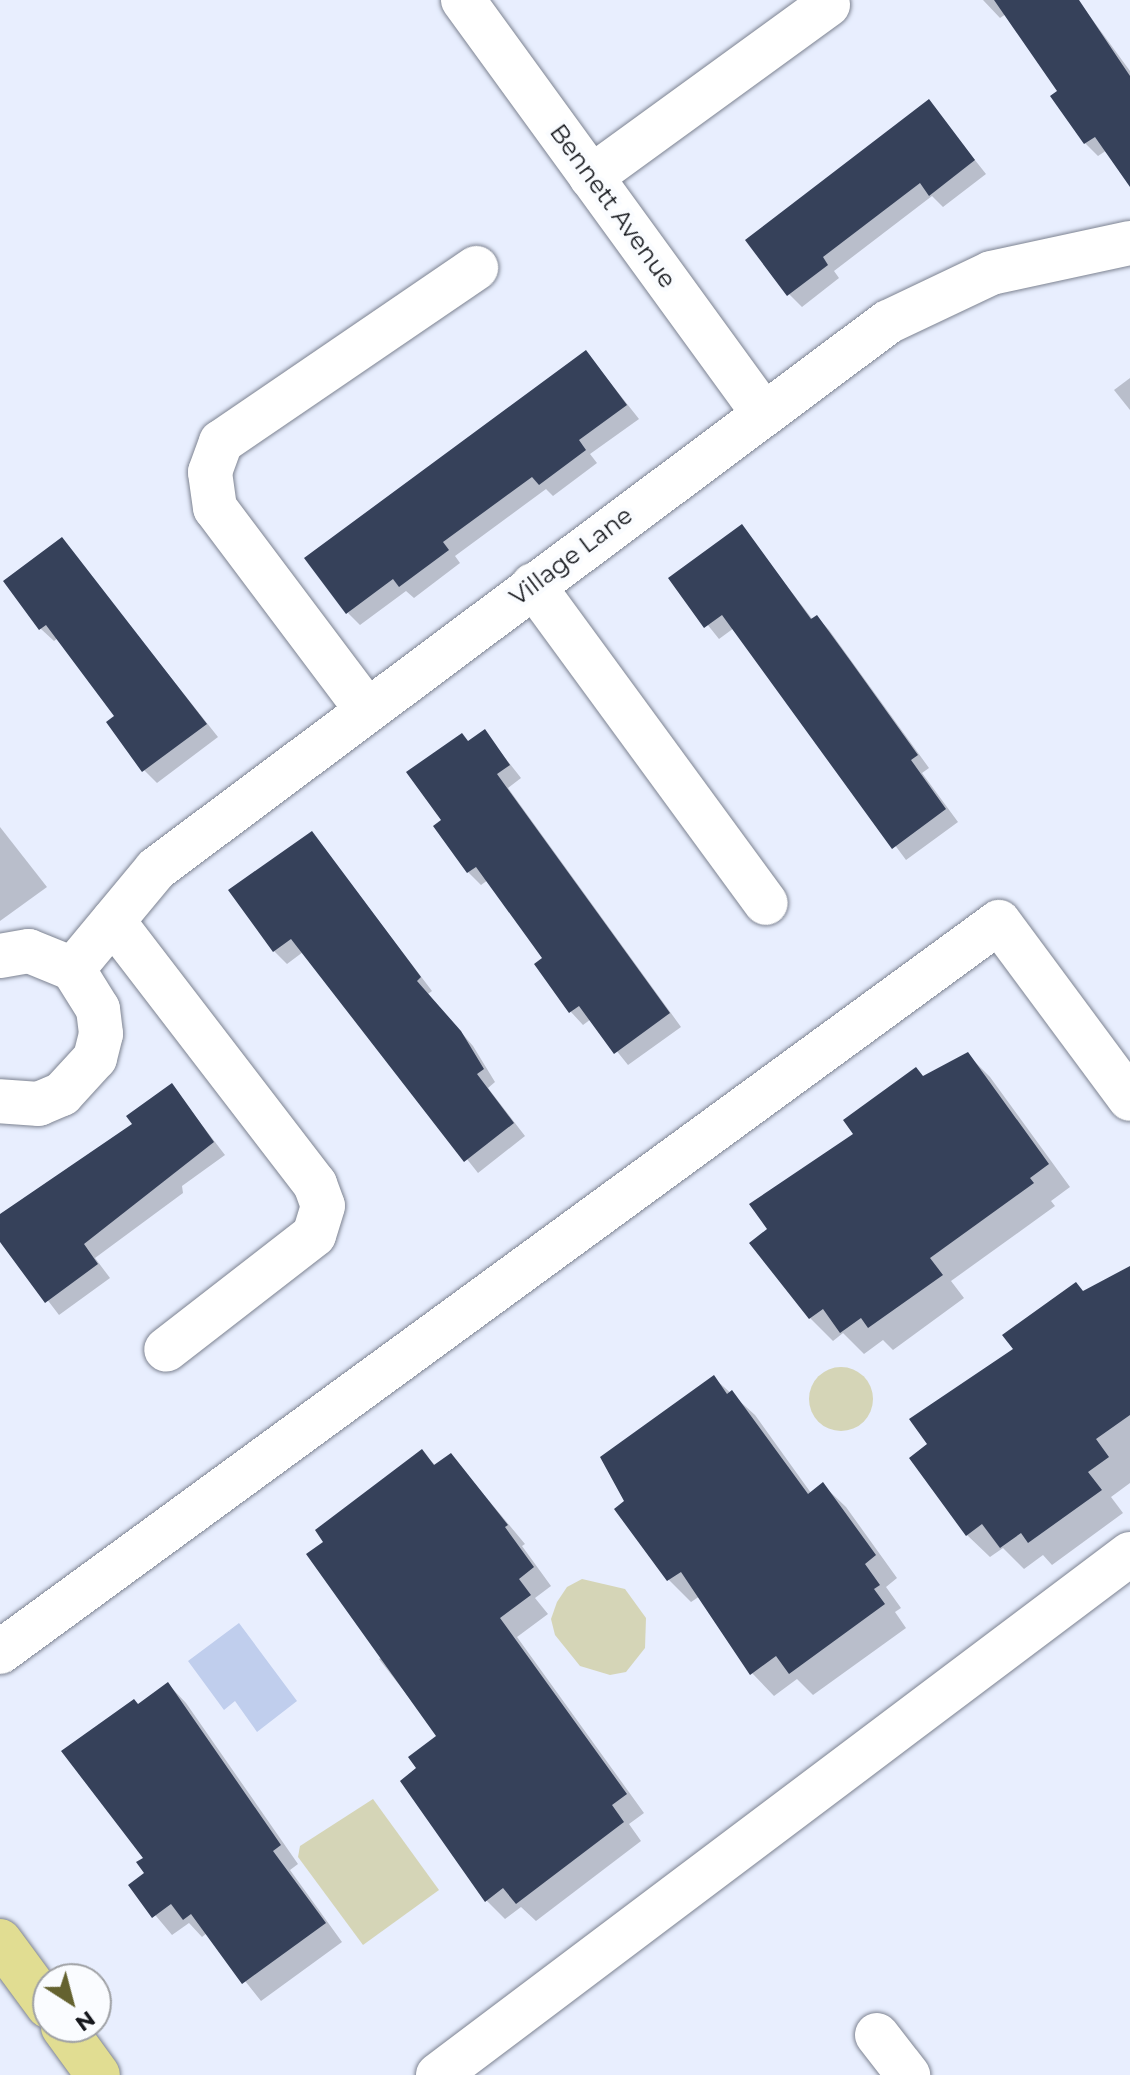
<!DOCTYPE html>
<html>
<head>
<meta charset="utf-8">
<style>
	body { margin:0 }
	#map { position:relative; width:1130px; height:2075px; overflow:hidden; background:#e8eefe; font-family:Montserrat,sans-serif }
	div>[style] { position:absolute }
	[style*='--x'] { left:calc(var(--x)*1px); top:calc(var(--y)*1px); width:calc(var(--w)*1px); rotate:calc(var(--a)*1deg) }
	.green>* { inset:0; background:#d5d5b7 }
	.round { border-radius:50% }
	.water>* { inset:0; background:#c0ceed }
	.shadow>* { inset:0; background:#0003 }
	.building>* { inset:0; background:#36415a }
	.roads { filter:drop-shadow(0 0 2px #7d8391) drop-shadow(0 0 2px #7d8391) }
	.minor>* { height:44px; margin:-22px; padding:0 22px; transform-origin:22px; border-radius:22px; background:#fff }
	.major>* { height:44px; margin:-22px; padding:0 22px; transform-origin:22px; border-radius:22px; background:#e1dd92 }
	span { translate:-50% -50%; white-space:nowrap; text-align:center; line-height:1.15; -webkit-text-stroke:8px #fafcff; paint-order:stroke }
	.street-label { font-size:24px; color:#16181d }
	.north { position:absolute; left:32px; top:1963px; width:80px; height:80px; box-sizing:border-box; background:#fafcff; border:2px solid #9fa1a5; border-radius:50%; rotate:144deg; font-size:22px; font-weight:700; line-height:32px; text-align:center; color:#16181d }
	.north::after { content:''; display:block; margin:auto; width:28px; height:36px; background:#64622f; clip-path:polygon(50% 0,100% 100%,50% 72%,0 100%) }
</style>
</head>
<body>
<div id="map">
	<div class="green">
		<i class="round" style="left:809px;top:1367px;width:64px;height:64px"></i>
		<i style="clip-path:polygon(582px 1579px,625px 1589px,646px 1618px,645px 1648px,626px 1672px,610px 1675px,580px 1666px,555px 1635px,551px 1619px,557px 1602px,567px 1587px)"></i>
		<i style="clip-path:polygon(373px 1799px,439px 1890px,363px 1945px,298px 1857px,300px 1846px)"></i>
	</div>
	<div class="water">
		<i style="clip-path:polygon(239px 1623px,297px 1701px,257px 1732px,235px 1701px,224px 1710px,188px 1661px)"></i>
	</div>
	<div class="shadow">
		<i style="clip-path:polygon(983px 0,1078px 0,1130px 71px,1130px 184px,1107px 150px,1098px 156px,1085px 143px,1053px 96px,1060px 91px,1006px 14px,1000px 18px)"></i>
		<i style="clip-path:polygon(929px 102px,986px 174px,943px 207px,932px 196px,834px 271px,839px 278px,802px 307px,789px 294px)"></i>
		<i style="clip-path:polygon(586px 352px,639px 419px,590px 454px,597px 463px,553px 496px,546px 489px,455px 556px,460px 563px,414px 598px,406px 591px,360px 625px,348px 613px)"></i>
		<i style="clip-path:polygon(1130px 378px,1130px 410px,1114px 390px)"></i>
		<i style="clip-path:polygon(742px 527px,813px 620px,817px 617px,829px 630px,929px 768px,922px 773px,958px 822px,906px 860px,734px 628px,719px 639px,671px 579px)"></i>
		<i style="clip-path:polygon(61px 539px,218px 737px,157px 783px,144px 770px,117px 716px,58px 638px,54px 641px,41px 629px,5px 581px)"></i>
		<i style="clip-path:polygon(484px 731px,521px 778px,508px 788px,681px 1027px,628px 1065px,591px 1019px,583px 1025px,571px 1012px,536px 965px,544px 959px,488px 880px,481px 885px,468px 872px,436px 827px,444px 821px,469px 743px)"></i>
		<i style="clip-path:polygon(0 827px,47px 887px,0 921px)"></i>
		<i style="clip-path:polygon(312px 833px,432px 991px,428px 994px,473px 1046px,495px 1082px,488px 1088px,525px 1136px,478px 1173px,303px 952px,287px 964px,274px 951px)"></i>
		<i style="clip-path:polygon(967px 1054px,990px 1077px,1070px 1187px,1051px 1201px,1055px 1206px,951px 1281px,964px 1298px,893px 1350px,883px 1340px,864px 1354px,843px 1333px,833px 1341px,810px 1318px,770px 1230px,856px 1134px,925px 1078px)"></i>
		<i style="clip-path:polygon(172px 1086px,225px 1155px,182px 1186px,183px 1193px,95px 1258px,110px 1278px,59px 1315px,0 1238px,0 1217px,135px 1125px)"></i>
		<i style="clip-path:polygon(1130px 1272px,1130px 1483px,1111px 1497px,1123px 1513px,1052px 1565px,1043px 1555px,1024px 1569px,1003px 1548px,990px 1557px,967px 1535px,930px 1445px,1016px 1349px,1084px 1293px)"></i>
		<i style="clip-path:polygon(714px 1378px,755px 1415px,811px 1493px,823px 1485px,846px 1507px,897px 1578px,886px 1587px,901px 1608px,895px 1612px,906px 1628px,813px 1695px,797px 1679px,774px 1696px,752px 1673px,700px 1596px,691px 1602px,669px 1580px,627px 1502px)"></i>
		<i style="clip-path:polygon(422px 1452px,436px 1466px,451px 1455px,525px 1544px,522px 1546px,551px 1586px,535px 1598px,548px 1614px,517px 1637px,644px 1813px,629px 1824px,641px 1841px,536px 1921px,521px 1907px,505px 1919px,487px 1901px,403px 1782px,419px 1769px,439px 1736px,379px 1659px,384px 1656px,326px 1542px)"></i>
		<i style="clip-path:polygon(168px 1684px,186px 1703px,298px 1864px,290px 1870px,342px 1942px,261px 2001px,207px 1933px,202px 1937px,189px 1923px,172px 1935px,130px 1885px,147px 1873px,138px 1706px)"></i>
	</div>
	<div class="building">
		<i style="clip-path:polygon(994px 0,1079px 0,1130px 76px,1130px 187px,1095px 137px,1084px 144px,1050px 96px,1057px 91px)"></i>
		<i style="clip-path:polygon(929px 99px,975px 160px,929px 196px,920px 183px,823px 257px,828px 265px,787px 296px,745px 240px)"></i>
		<i style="clip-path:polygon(586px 350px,627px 405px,579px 440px,586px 450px,539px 485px,532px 477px,443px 542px,449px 550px,399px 587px,393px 579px,346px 614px,304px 558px)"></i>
		<i style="clip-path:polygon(742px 524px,811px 619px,817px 615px,852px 663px,918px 755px,911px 760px,946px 809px,892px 849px,722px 615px,704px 628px,668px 578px)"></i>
		<i style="clip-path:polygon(62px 537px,207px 724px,142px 772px,106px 722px,114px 716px,46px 625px,39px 630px,3px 581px)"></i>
		<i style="clip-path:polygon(485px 729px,510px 765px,497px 774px,670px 1013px,614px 1054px,579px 1006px,569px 1013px,534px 964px,542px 958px,476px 867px,467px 873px,433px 826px,441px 820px,406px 772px,462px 733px,468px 741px)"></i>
		<i style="clip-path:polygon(312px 831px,421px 977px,417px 981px,461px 1031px,484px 1069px,477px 1074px,514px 1123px,464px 1162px,291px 939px,273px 952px,228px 890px)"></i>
		<i style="clip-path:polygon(968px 1052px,1049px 1164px,1030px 1178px,1034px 1183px,930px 1258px,943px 1275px,868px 1328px,861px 1318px,840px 1333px,823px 1309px,809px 1319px,749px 1243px,767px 1229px,749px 1204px,853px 1134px,843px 1120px,916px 1067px,923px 1076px)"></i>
		<i style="clip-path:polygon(172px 1083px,214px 1142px,84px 1244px,98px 1264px,45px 1303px,0 1242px,0 1214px,132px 1124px,126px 1116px)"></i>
		<i style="clip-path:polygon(1130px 1266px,1130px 1415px,1096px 1439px,1109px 1457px,1088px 1472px,1102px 1490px,1028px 1543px,1021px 1533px,1000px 1548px,982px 1524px,966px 1536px,909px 1458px,927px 1444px,909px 1419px,1013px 1349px,1002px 1335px,1076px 1282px,1083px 1291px)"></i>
		<i style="clip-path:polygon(714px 1375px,727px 1394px,732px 1390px,808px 1494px,823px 1482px,876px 1555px,865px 1564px,880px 1585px,874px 1589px,885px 1604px,789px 1674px,776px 1656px,750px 1675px,681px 1572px,667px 1581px,614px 1509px,624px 1501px,600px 1457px)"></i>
		<i style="clip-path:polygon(422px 1449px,434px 1465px,451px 1453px,508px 1525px,505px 1527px,534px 1567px,519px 1579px,531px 1595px,500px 1618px,627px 1794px,612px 1805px,624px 1822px,516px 1904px,503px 1888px,485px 1902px,400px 1781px,416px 1768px,408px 1757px,436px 1736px,306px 1554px,323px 1542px,315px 1530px)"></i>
		<i style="clip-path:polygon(168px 1682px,281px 1845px,273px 1851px,326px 1923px,242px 1984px,191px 1914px,183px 1920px,171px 1904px,152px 1918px,128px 1885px,144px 1873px,136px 1862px,143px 1858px,61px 1751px,134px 1699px,138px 1704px)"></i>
	</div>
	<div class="roads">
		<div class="minor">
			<i style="--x:463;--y:0;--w:510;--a:54.01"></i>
			<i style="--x:591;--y:177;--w:293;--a:-36"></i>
			<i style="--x:533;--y:585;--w:394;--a:53.8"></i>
			<i style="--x:366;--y:709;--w:251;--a:-126.9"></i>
			<i style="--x:215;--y:508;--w:36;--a:-98"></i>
			<i style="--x:210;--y:472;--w:32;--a:-70"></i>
			<i style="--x:221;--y:442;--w:309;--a:-34.3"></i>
			<i style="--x:113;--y:921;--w:332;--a:52.5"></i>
			<i style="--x:315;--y:1184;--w:23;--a:70"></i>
			<i style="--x:323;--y:1206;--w:30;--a:107"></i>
			<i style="--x:314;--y:1235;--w:187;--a:142.2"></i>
			<i style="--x:0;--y:956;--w:29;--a:-10"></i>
			<i style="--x:29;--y:951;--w:48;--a:22.2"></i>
			<i style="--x:73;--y:969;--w:47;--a:58"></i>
			<i style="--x:98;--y:1009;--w:25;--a:83"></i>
			<i style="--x:101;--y:1034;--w:25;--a:104"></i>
			<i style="--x:95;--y:1058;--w:49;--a:132.5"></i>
			<i style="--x:62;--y:1094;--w:25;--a:157"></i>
			<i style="--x:39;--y:1104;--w:39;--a:-176"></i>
			<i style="--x:73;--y:969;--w:130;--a:-50.3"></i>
			<i style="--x:156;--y:869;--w:914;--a:-36.77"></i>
			<i style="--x:888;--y:322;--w:114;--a:-25.4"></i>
			<i style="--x:991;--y:273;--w:142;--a:-12.2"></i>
			<i style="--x:0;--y:1652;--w:1237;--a:-36.16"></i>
			<i style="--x:999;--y:922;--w:220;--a:53.5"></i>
			<i style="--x:877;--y:2035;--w:51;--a:52.2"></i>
			<i style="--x:438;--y:2075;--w:866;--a:-36.98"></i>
		</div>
		<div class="major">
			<i style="--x:0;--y:1941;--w:81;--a:53.6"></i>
			<i style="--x:63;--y:2027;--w:59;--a:53.9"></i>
		</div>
	</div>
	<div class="street-label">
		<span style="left:613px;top:206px;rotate:54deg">Bennett Avenue</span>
		<span style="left:571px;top:556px;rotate:-37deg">Village Lane</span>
	</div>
	<div class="north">N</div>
</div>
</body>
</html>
